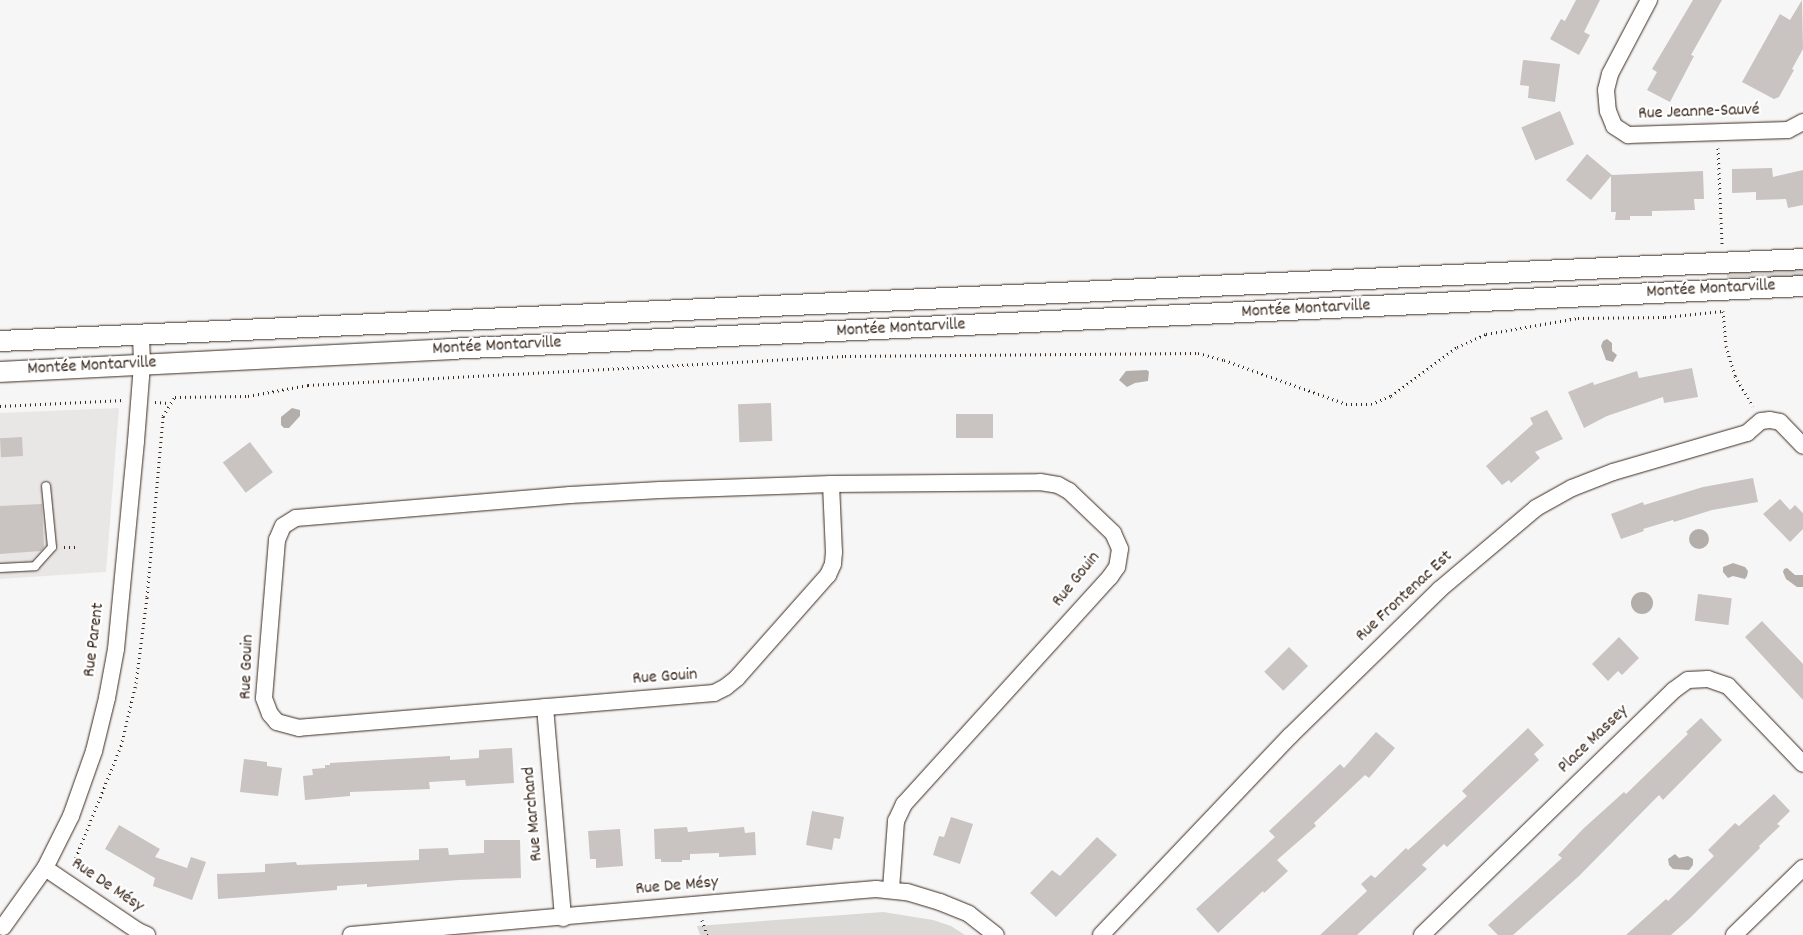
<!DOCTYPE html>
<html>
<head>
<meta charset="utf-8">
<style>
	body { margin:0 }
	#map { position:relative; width:1803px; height:935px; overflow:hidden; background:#f7f6f6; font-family:Dekko,sans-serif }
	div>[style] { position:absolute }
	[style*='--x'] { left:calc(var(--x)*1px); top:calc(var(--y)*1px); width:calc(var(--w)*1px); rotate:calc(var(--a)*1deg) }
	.built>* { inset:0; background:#e9e7e6 }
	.green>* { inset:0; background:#dbd9d6; transform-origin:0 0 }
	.water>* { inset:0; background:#b4aeaa }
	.round { border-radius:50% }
	.building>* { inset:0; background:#c9c3c1; transform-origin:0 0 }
	.path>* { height:3px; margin-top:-1.5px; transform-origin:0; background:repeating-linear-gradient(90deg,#3b2a1e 0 1px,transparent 0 5px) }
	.roads { filter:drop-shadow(0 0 1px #3b2a1e) drop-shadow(0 0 1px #3b2a1e) }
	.service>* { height:8px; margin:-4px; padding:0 4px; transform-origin:4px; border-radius:4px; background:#fff }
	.minor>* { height:16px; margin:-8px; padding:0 8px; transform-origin:8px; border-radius:8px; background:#fff }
	.tertiary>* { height:20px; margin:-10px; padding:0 10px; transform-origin:10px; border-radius:10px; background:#fff }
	span { translate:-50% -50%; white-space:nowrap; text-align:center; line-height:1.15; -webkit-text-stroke:4.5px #fff; paint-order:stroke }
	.street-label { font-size:18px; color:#3b2a1e }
</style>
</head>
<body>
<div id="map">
	<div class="built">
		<i style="clip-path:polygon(119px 408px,106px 572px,0 579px,0 413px)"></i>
	</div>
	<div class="green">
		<i style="left:1803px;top:268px;width:9px;height:76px;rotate:90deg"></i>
		<i style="clip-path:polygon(883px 912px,933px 920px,951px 926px,965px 935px,700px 935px,697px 926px)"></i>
	</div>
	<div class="water">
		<i style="clip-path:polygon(1607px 339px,1612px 343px,1612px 351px,1617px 355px,1613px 362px,1606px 360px,1601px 346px,1603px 341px)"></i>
		<i style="clip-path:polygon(1147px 370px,1149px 372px,1148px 381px,1135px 383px,1127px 387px,1119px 380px,1126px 371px)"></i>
		<i style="clip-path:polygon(292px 408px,300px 410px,300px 416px,289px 428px,284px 428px,281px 425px,281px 417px)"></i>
		<i class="round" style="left:1689px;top:529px;width:20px;height:20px"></i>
		<i style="clip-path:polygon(1733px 563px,1745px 567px,1748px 571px,1747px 576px,1745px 579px,1733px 576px,1728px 578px,1723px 572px,1723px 567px)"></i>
		<i style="clip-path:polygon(1787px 568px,1795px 575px,1803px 575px,1803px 587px,1797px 587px,1786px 579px,1783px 572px,1784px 569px)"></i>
		<i class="round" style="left:1631px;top:592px;width:22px;height:22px"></i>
		<i style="clip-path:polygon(1675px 854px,1679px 858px,1688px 856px,1693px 859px,1693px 865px,1689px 870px,1673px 869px,1669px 865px,1668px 859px)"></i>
	</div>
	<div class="building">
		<i style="clip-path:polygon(1576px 0,1600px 0,1584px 32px,1590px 35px,1579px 55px,1550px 39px,1561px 19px,1565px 21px)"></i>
		<i style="clip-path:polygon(1693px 0,1722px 0,1691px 55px,1694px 56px,1670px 102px,1647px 90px,1657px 72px,1652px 69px)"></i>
		<i style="clip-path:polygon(1802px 0,1803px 49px,1792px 69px,1794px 70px,1779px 97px,1774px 99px,1742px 82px,1780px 14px,1790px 20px)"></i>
		<i style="clip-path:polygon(1523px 60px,1560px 64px,1555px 102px,1528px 98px,1529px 86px,1520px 85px)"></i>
		<i style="left:1560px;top:111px;width:36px;height:42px;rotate:67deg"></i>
		<i style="clip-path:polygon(1587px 154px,1612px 175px,1703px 171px,1704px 199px,1694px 199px,1695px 210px,1652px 211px,1652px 216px,1630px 216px,1630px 220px,1615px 220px,1616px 212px,1611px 212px,1611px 176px,1591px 200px,1566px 180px)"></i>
		<i style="clip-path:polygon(1772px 168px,1773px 177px,1803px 170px,1803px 205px,1788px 208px,1786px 199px,1756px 200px,1756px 192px,1732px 193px,1732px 169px)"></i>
		<i style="clip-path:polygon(1692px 368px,1698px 397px,1664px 403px,1663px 397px,1607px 416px,1584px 428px,1568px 392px,1593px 382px,1594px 385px,1637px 371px,1639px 378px)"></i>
		<i style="left:771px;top:403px;width:38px;height:33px;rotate:88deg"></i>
		<i style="clip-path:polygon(1547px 410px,1563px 439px,1535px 452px,1540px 458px,1511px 483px,1509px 480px,1502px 485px,1486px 466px,1533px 424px,1530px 418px)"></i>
		<i style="left:956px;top:414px;width:37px;height:24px"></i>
		<i style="left:22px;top:437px;width:19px;height:22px;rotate:87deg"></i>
		<i style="left:250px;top:442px;width:38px;height:34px;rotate:53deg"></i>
		<i style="clip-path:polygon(1753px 478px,1758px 502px,1712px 510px,1674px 522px,1673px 520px,1643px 529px,1644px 531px,1621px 539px,1611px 514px,1643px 502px,1644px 505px,1703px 487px)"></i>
		<i style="clip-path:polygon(1780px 499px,1790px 510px,1795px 505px,1803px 513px,1803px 529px,1790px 542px,1763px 514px)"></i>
		<i style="clip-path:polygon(42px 504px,44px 547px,41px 551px,0 554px,0 506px)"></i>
		<i style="left:1698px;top:594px;width:34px;height:27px;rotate:7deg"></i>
		<i style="clip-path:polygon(1762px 621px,1803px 664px,1803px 700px,1745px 637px)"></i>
		<i style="clip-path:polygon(1619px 637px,1639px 658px,1622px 675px,1618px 671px,1608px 681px,1592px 664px)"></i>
		<i style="left:1289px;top:647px;width:27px;height:35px;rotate:45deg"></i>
		<i style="clip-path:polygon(1701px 718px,1722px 740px,1663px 800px,1659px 795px,1579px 876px,1513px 935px,1498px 935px,1488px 925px,1562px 858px,1558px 855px,1584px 828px,1624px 792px,1626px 794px,1688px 734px,1686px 732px)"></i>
		<i style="clip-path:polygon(1528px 728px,1544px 745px,1534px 754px,1539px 760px,1447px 847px,1444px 844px,1422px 865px,1427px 869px,1357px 935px,1320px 935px,1367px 891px,1361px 884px,1371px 875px,1375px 878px,1406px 848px,1408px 850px,1416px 843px,1467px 796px,1462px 791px)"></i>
		<i style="clip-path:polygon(1376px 732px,1395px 748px,1369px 778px,1365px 775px,1314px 823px,1316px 826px,1277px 860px,1288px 871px,1264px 893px,1263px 891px,1218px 933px,1196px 909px,1275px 837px,1269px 831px,1340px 764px,1344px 768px)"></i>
		<i style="clip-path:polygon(512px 748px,514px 783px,466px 786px,465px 780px,429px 782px,430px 789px,350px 792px,350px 796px,305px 800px,303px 776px,313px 775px,312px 769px,325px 768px,325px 765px,330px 765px,330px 763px,450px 756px,450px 760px,479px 758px,479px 750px)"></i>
		<i style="clip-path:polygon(244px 759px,267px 762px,267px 766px,282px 768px,278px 796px,240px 792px)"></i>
		<i style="clip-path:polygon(1774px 794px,1790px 811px,1777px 824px,1780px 826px,1759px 846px,1760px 848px,1690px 918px,1671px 935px,1626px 935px,1666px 899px,1668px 901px,1714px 856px,1708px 850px,1735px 823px,1739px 826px)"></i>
		<i style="clip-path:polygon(812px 811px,844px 817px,840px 839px,834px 838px,832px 850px,806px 845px)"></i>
		<i style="clip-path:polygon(951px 817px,973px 824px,960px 864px,933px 855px,939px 836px,944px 837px)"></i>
		<i style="clip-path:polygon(119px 825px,160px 849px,155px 857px,187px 868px,191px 857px,206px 862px,192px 900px,153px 886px,155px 878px,105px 849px)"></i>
		<i style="clip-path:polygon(687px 827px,688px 832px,744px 827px,745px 833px,755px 832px,756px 855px,719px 857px,719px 853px,690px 854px,690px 860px,682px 860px,682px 862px,661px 862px,661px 859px,655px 859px,654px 829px)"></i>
		<i style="clip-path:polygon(620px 829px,623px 866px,596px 868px,596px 859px,590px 859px,588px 831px)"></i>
		<i style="clip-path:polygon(1097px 837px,1117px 855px,1056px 917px,1030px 893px,1052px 870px,1060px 876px)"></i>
		<i style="clip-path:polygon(484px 840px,520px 840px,521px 878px,459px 880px,367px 887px,367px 884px,337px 886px,337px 890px,218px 899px,217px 874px,265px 872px,265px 864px,296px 862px,297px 865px,419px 860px,419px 849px,448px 848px,449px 855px,484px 853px)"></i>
	</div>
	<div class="path">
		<i style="--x:1718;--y:148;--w:96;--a:87.6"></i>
		<i style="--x:155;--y:402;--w:14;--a:4"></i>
		<i style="--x:0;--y:406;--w:124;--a:-2.8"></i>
		<i style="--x:64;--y:547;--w:15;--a:0"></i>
		<i style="--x:72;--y:867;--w:131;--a:-68"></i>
		<i style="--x:121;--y:746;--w:65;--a:-76.6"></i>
		<i style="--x:136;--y:683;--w:87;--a:-82.7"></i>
		<i style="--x:147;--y:597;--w:182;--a:-84.9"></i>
		<i style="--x:163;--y:416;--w:22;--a:-58"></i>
		<i style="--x:175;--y:397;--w:73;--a:-0.8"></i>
		<i style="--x:248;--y:396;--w:61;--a:-10.4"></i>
		<i style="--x:308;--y:385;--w:538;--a:-3.09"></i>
		<i style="--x:845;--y:356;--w:353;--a:-0.5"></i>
		<i style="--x:1198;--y:353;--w:27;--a:15"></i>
		<i style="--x:1224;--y:360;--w:130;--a:19.8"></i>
		<i style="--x:1346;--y:404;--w:25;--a:0"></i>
		<i style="--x:1371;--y:404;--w:22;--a:-22"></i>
		<i style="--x:1391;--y:396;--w:82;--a:-36.6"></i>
		<i style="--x:1457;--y:347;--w:32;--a:-24"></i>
		<i style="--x:1486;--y:334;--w:93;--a:-9.9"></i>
		<i style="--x:1578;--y:318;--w:87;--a:-0.7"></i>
		<i style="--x:1665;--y:317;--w:58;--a:-5.9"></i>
		<i style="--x:1723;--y:311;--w:35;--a:85"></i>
		<i style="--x:1726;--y:346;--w:31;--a:73"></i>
		<i style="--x:1735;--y:376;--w:35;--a:59"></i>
		<i style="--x:702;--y:920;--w:16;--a:72"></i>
	</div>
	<div class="roads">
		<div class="service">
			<i style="--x:0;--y:568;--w:35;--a:-3"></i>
			<i style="--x:35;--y:566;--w:25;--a:-48"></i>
			<i style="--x:52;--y:547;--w:61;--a:-95.6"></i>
		</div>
		<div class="minor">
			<i style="--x:1649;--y:0;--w:84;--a:117.8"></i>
			<i style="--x:1610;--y:74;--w:16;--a:104"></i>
			<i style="--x:1606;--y:90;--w:21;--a:85"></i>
			<i style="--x:1608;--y:111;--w:16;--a:68"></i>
			<i style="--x:1614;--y:126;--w:17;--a:33"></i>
			<i style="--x:1628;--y:135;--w:160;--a:-1.8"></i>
			<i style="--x:1788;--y:130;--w:17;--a:-28"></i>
			<i style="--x:831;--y:484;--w:68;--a:87.5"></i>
			<i style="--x:834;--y:552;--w:12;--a:95"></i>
			<i style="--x:833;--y:564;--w:12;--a:114"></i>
			<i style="--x:828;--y:575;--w:137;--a:131.5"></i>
			<i style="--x:737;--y:678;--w:14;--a:141"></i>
			<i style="--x:726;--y:687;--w:13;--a:153"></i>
			<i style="--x:714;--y:693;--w:416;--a:175.2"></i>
			<i style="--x:299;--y:728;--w:23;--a:-165"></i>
			<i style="--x:277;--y:722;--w:11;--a:-131"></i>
			<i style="--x:270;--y:714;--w:17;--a:-111"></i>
			<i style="--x:264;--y:698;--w:159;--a:-85.3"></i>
			<i style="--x:277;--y:540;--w:15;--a:-67"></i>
			<i style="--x:283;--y:526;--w:15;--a:-32"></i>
			<i style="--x:296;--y:518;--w:275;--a:-4.8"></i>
			<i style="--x:570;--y:495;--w:90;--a:-3.2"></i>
			<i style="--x:660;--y:490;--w:171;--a:-2"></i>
			<i style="--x:831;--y:484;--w:209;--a:-0.5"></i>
			<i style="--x:1040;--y:482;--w:18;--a:9"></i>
			<i style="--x:1058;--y:485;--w:13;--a:29"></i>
			<i style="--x:1069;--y:491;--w:61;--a:43.7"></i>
			<i style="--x:1113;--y:533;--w:17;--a:66"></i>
			<i style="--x:1120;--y:549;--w:18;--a:99"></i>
			<i style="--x:1117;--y:567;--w:12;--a:125"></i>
			<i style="--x:1110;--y:577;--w:307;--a:132.2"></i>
			<i style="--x:904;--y:804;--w:19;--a:115"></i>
			<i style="--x:896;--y:821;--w:68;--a:94.2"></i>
			<i style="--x:545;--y:707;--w:212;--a:85.1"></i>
			<i style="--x:45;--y:868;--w:112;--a:34.1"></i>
			<i style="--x:138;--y:931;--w:10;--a:24"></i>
			<i style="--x:3;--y:927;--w:72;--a:-54.6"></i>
			<i style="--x:45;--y:868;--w:58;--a:-63.4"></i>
			<i style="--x:71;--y:816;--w:69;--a:-70.5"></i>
			<i style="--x:94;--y:751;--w:55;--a:-76.2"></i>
			<i style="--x:107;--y:698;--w:50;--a:-79.6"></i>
			<i style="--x:116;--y:649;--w:209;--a:-84.5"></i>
			<i style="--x:136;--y:441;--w:77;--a:-85.5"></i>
			<i style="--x:142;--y:364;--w:30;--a:-92"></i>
			<i style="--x:351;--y:935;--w:527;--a:-5.01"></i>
			<i style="--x:876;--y:889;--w:31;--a:6"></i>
			<i style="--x:907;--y:892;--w:34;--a:17"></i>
			<i style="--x:940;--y:902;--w:31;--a:22"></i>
			<i style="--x:969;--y:914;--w:34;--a:38"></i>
			<i style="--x:1101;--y:935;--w:274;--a:-46.5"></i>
			<i style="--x:1290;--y:736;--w:209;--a:-44.4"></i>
			<i style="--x:1439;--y:590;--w:127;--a:-40.2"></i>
			<i style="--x:1536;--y:508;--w:41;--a:-29.1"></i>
			<i style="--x:1572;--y:488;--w:44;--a:-21.3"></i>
			<i style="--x:1613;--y:472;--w:140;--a:-16.2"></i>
			<i style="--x:1747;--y:433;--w:18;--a:-41"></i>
			<i style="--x:1761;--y:421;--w:9;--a:-6"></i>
			<i style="--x:1770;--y:420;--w:10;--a:11"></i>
			<i style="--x:1780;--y:422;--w:33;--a:46"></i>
			<i style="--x:1422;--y:935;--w:351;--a:-44.2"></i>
			<i style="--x:1674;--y:690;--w:17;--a:-36"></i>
			<i style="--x:1688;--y:680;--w:20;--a:-3"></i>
			<i style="--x:1708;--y:679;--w:21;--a:19"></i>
			<i style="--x:1728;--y:686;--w:108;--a:46.1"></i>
			<i style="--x:1734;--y:935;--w:96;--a:-44.2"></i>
		</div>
		<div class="tertiary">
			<i style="--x:0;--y:341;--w:1805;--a:-2.6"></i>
			<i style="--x:0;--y:372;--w:449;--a:-2.9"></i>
			<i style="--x:448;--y:349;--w:1356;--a:-2.66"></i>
		</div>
	</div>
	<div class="street-label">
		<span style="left:1699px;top:113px;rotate:-2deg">Rue Jeanne-Sauvé</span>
		<span style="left:1711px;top:290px;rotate:-3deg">Montée Montarville</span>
		<span style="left:1306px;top:310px;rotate:-3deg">Montée Montarville</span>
		<span style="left:901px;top:329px;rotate:-3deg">Montée Montarville</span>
		<span style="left:497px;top:347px;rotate:-3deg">Montée Montarville</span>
		<span style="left:92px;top:367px;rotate:-3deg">Montée Montarville</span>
		<span style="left:1077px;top:580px;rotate:-51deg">Rue Gouin</span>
		<span style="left:1405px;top:597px;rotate:-43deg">Rue Frontenac Est</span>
		<span style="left:95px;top:640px;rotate:-83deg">Rue Parent</span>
		<span style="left:248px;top:667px;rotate:-88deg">Rue Gouin</span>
		<span style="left:665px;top:678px;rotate:-4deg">Rue Gouin</span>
		<span style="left:1594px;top:740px;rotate:-44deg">Place Massey</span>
		<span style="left:534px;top:814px;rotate:-95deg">Rue Marchand</span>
		<span style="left:107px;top:886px;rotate:34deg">Rue De Mésy</span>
		<span style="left:677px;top:887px;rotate:-5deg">Rue De Mésy</span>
	</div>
</div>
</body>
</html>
